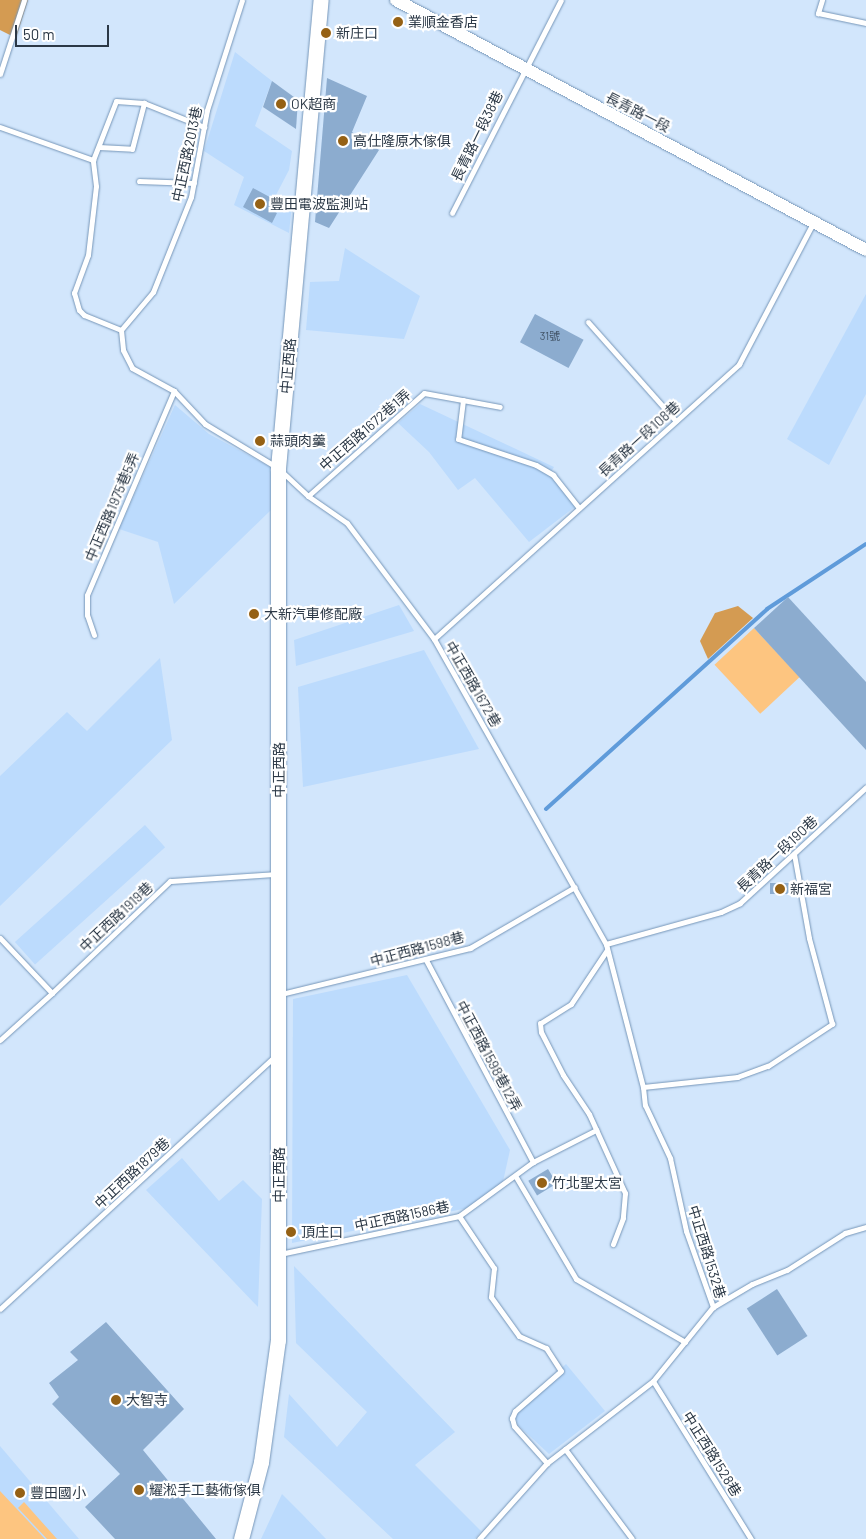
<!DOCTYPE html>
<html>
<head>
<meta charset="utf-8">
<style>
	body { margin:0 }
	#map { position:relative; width:866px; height:1539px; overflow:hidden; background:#d2e6fc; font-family:Barlow,"Noto Sans TC",sans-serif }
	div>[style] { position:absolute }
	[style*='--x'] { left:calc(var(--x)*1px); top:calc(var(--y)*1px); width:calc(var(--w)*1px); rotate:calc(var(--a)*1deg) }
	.built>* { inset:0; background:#bcdbfd; transform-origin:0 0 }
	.green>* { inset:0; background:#fdc580; transform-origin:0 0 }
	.forest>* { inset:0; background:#d49b52 }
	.stream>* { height:4px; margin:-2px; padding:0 2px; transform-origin:2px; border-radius:2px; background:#5f9bda }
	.building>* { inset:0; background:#8caccf; transform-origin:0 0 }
	.roads { filter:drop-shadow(0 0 1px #7696b8) drop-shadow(0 0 1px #7696b8) }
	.service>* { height:5px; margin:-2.5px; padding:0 2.5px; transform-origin:2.5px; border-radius:2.5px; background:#fff }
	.tertiary>* { height:12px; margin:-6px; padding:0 6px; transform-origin:6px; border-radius:6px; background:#fff }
	.secondary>* { height:15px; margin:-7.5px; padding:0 7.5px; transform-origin:7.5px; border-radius:7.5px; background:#fff }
	.dots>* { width:14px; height:14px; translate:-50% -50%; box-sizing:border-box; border:2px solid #fff; border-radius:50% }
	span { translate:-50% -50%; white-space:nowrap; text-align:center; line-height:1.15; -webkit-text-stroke:4.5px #fff; paint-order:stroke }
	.number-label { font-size:11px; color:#435568 }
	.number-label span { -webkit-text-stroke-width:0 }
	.poi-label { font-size:14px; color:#2b3846 }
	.left { translate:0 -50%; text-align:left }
	.street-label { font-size:14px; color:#2b3846 }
	.scale { position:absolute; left:15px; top:25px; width:94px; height:22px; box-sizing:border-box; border:2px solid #2b3846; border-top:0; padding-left:6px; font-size:15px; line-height:18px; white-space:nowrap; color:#2b3846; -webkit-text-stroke:4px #fff; paint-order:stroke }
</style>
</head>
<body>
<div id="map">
	<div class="built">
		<i style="clip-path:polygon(235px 52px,272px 81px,255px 126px,292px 151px,289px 170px,276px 195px,292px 204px,289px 233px,234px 205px,244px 177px,204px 151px)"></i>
		<i style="clip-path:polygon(345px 248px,420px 296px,404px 339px,306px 330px,310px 282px,339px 281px)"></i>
		<i style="clip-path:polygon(866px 294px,866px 394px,829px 465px,787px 439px)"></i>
		<i style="clip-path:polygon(420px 404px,554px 467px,549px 475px,576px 506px,529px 542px,475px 478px,458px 490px,429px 452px,398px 423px)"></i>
		<i style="clip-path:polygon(175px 405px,209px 434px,272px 468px,272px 509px,174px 604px,158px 542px,119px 529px)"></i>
		<i style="clip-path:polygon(399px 605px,414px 631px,296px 666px,294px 640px)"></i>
		<i style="clip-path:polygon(424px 650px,479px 749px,303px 787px,298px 687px)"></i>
		<i style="clip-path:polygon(160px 658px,172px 740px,0 906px,0 776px,67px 712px,87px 731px)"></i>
		<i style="left:145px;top:825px;width:30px;height:175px;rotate:48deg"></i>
		<i style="clip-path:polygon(407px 975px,510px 1150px,502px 1186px,478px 1206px,292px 1243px,293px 999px)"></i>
		<i style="clip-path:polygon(182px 1158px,219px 1201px,243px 1180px,262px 1199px,258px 1307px,146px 1190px)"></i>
		<i style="clip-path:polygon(294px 1266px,455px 1432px,415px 1465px,481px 1531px,475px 1539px,393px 1539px,284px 1437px,289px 1394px,337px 1447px,367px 1412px,296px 1343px)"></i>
		<i style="clip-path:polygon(566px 1364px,605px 1411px,549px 1454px,518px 1425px,514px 1412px)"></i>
		<i style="clip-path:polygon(0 1446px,79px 1539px,0 1539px)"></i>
		<i style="clip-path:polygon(282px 1494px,301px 1513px,326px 1539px,261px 1539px)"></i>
	</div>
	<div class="green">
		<i style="left:754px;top:628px;width:67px;height:54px;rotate:47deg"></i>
		<i style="clip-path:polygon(0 1491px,45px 1539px,0 1539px)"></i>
		<i style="clip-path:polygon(24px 1502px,57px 1539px,47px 1539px,18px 1508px)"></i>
	</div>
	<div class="forest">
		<i style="clip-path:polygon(0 0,28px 0,16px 38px,0 30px)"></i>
		<i style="clip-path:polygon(738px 606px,753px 618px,708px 659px,700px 641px,715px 613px)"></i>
	</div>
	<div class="stream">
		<i style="--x:546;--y:809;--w:298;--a:-42.1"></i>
		<i style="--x:767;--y:609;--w:118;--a:-33.3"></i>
	</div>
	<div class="building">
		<i style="clip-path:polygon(327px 78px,367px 96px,352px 132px,379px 150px,329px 228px,315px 222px)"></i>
		<i style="clip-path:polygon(272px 81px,298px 100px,296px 129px,263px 107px)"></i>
		<i style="clip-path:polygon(253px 188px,277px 201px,272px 210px,277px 213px,272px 223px,243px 207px)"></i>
		<i style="left:535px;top:314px;width:55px;height:32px;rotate:28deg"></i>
		<i style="clip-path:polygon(788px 597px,866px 682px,866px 750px,754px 628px)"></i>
		<i style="left:790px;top:883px;width:11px;height:20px;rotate:90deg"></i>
		<i style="left:548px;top:1169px;width:17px;height:23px;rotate:59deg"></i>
		<i style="left:777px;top:1289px;width:56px;height:36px;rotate:57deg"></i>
		<i style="clip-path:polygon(106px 1322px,184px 1409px,143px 1450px,216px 1539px,115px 1539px,85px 1507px,120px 1474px,52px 1404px,59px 1397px,49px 1383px,78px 1360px,70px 1352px)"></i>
	</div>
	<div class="roads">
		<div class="service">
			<i style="--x:822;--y:0;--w:14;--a:107"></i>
			<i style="--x:818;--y:13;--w:49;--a:11.8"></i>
			<i style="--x:0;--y:74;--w:78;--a:-72"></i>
			<i style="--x:0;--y:127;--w:99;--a:19.5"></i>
			<i style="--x:99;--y:147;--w:33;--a:3"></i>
			<i style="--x:132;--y:149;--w:48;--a:-75.4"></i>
			<i style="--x:144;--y:103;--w:65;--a:21.8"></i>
			<i style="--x:139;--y:181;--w:55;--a:2.1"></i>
			<i style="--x:452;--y:213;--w:239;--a:-62.9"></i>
			<i style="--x:588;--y:322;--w:132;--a:48.4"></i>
			<i style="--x:121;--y:330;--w:20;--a:84"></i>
			<i style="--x:123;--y:350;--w:20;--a:63"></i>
			<i style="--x:132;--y:368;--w:48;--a:28.7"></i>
			<i style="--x:174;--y:391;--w:45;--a:46.8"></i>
			<i style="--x:205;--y:424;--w:85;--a:31.1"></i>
			<i style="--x:278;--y:468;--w:41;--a:43"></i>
			<i style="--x:308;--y:496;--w:47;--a:34.7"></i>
			<i style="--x:347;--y:523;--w:145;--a:53.1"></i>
			<i style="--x:434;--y:639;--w:350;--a:60.6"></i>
			<i style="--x:606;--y:944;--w:148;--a:75.5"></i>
			<i style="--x:643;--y:1087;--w:18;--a:84"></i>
			<i style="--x:645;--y:1105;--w:59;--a:64.7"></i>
			<i style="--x:670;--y:1158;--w:75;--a:77.6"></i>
			<i style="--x:686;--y:1231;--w:81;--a:70.4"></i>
			<i style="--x:121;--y:330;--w:50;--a:-49.9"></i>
			<i style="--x:153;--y:292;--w:102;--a:-68.2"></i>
			<i style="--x:191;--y:197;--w:88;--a:-79.6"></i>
			<i style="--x:207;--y:110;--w:115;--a:-72.3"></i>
			<i style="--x:121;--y:330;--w:40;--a:-158"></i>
			<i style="--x:84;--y:315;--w:7;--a:-135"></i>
			<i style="--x:79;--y:310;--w:18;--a:-106"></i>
			<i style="--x:74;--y:293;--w:40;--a:-69.8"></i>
			<i style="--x:88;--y:255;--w:69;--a:-83.4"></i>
			<i style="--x:96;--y:186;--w:26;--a:-97"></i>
			<i style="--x:93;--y:160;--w:63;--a:-68.7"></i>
			<i style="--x:116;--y:101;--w:28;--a:4"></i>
			<i style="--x:463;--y:400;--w:39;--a:97"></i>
			<i style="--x:458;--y:439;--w:82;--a:18.4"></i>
			<i style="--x:536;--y:465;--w:20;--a:30"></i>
			<i style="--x:553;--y:475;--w:42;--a:51.8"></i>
			<i style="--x:308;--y:496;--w:155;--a:-41.6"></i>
			<i style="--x:424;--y:393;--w:77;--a:10.4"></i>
			<i style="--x:94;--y:635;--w:21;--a:-109"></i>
			<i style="--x:87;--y:615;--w:20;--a:-90"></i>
			<i style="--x:87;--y:595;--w:222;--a:-66.9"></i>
			<i style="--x:434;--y:639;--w:411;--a:-42"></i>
			<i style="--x:739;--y:364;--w:159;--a:-62.3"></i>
			<i style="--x:0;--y:938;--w:76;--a:46.6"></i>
			<i style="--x:52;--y:993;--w:163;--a:-43.5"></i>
			<i style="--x:170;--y:881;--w:105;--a:-3.8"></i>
			<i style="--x:606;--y:944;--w:119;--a:-15.5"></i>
			<i style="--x:721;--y:912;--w:21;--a:-25"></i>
			<i style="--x:740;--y:903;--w:171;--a:-42.6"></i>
			<i style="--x:607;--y:950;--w:65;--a:123.7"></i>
			<i style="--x:571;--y:1004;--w:36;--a:148"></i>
			<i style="--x:540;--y:1023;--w:9;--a:84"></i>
			<i style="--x:541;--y:1032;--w:48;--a:62.9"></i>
			<i style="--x:563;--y:1075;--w:47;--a:56.3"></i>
			<i style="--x:589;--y:1114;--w:87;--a:65.5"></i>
			<i style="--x:625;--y:1193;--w:25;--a:95"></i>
			<i style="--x:623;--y:1218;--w:28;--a:111"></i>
			<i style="--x:426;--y:960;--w:229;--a:62.1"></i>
			<i style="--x:281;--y:994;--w:195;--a:-13.7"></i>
			<i style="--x:470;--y:948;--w:121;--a:-30.2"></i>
			<i style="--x:0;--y:1040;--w:70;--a:-42.1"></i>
			<i style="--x:643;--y:1087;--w:95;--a:-6.1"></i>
			<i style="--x:737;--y:1077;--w:33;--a:-20"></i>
			<i style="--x:768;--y:1066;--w:77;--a:-33.3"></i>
			<i style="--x:832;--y:1024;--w:89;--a:-105"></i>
			<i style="--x:809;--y:938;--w:85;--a:-100.1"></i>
			<i style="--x:516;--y:1177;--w:118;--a:59.5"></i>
			<i style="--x:576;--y:1279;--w:126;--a:30"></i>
			<i style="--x:459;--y:1216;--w:63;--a:56.1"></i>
			<i style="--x:494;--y:1268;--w:29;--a:96"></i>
			<i style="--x:491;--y:1297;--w:48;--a:54.3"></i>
			<i style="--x:519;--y:1336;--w:30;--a:24"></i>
			<i style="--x:546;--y:1348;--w:27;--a:57"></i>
			<i style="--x:561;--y:1371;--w:61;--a:139"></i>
			<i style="--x:515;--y:1411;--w:8;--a:113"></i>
			<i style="--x:512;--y:1418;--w:8;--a:76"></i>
			<i style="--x:514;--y:1426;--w:50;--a:48.3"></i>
			<i style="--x:280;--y:1254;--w:183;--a:-12"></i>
			<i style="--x:459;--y:1216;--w:92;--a:-36.1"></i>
			<i style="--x:533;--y:1162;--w:71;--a:-26.9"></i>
			<i style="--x:0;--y:1309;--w:372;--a:-42.6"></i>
			<i style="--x:653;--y:1381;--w:186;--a:58.2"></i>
			<i style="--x:565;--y:1449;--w:112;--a:53.3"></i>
			<i style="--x:479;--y:1539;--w:102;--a:-48.2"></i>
			<i style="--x:547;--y:1463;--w:134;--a:-37.7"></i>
			<i style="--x:653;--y:1381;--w:95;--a:-51"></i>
			<i style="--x:713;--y:1307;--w:45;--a:-30.5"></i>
			<i style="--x:752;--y:1284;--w:38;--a:-22"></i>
			<i style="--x:787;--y:1270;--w:69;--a:-32.5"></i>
			<i style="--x:845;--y:1233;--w:22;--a:-16"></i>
		</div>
		<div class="tertiary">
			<i style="--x:396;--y:0;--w:532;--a:28.01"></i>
		</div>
		<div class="secondary">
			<i style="--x:241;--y:1539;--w:80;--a:-75.4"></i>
			<i style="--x:261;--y:1462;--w:123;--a:-82.1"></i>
			<i style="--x:278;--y:1340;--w:872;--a:-90"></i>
			<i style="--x:278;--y:468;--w:470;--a:-84.8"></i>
		</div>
	</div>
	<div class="dots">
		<i style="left:398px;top:22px;background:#956115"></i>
		<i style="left:326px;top:33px;background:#956115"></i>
		<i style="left:281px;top:104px;background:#956115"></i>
		<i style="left:343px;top:141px;background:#956115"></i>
		<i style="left:260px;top:204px;background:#956115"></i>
		<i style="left:260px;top:441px;background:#956115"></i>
		<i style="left:254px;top:614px;background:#956115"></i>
		<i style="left:780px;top:889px;background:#956115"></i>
		<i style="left:542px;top:1183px;background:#956115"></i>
		<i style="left:291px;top:1232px;background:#956115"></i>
		<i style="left:116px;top:1400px;background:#956115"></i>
		<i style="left:139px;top:1490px;background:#956115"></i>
		<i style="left:20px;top:1493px;background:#956115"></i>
	</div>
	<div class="number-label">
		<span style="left:550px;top:336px">31號</span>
	</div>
	<div class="poi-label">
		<span class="left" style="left:408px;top:22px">業順金香店</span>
		<span class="left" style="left:336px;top:33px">新庄口</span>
		<span class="left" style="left:291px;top:104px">OK超商</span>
		<span class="left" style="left:353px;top:141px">高仕隆原木傢俱</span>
		<span class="left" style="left:270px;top:204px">豐田電波監測站</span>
		<span class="left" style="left:270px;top:441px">蒜頭肉羹</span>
		<span class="left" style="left:264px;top:614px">大新汽車修配廠</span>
		<span class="left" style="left:790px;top:889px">新福宮</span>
		<span class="left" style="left:552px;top:1183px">竹北聖太宮</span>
		<span class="left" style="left:301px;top:1232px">頂庄口</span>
		<span class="left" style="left:126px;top:1400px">大智寺</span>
		<span class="left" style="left:149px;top:1490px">耀淞手工藝術傢俱</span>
		<span class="left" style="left:30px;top:1493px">豐田國小</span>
	</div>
	<div class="street-label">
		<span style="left:638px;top:112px;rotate:27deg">長青路一段</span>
		<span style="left:477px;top:136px;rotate:-64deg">長青路一段38巷</span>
		<span style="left:187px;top:154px;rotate:-78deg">中正西路2013巷</span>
		<span style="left:288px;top:366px;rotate:-85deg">中正西路</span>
		<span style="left:365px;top:430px;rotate:-41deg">中正西路1672巷1弄</span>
		<span style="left:639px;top:439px;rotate:-42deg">長青路一段108巷</span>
		<span style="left:112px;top:507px;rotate:-67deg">中正西路1975巷5弄</span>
		<span style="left:473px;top:684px;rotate:60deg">中正西路1672巷</span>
		<span style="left:279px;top:770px;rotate:-90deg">中正西路</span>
		<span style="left:777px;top:854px;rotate:-43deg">長青路一段190巷</span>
		<span style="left:116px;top:917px;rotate:-43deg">中正西路1919巷</span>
		<span style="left:417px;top:949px;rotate:-15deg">中正西路1598巷</span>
		<span style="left:489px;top:1056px;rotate:62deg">中正西路1598巷12弄</span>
		<span style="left:132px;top:1173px;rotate:-43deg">中正西路1879巷</span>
		<span style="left:279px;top:1175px;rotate:-90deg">中正西路</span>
		<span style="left:402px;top:1216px;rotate:-12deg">中正西路1586巷</span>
		<span style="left:707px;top:1252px;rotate:73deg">中正西路1532巷</span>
		<span style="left:712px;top:1454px;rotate:58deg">中正西路1528巷</span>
	</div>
	<div class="scale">50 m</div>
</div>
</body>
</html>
